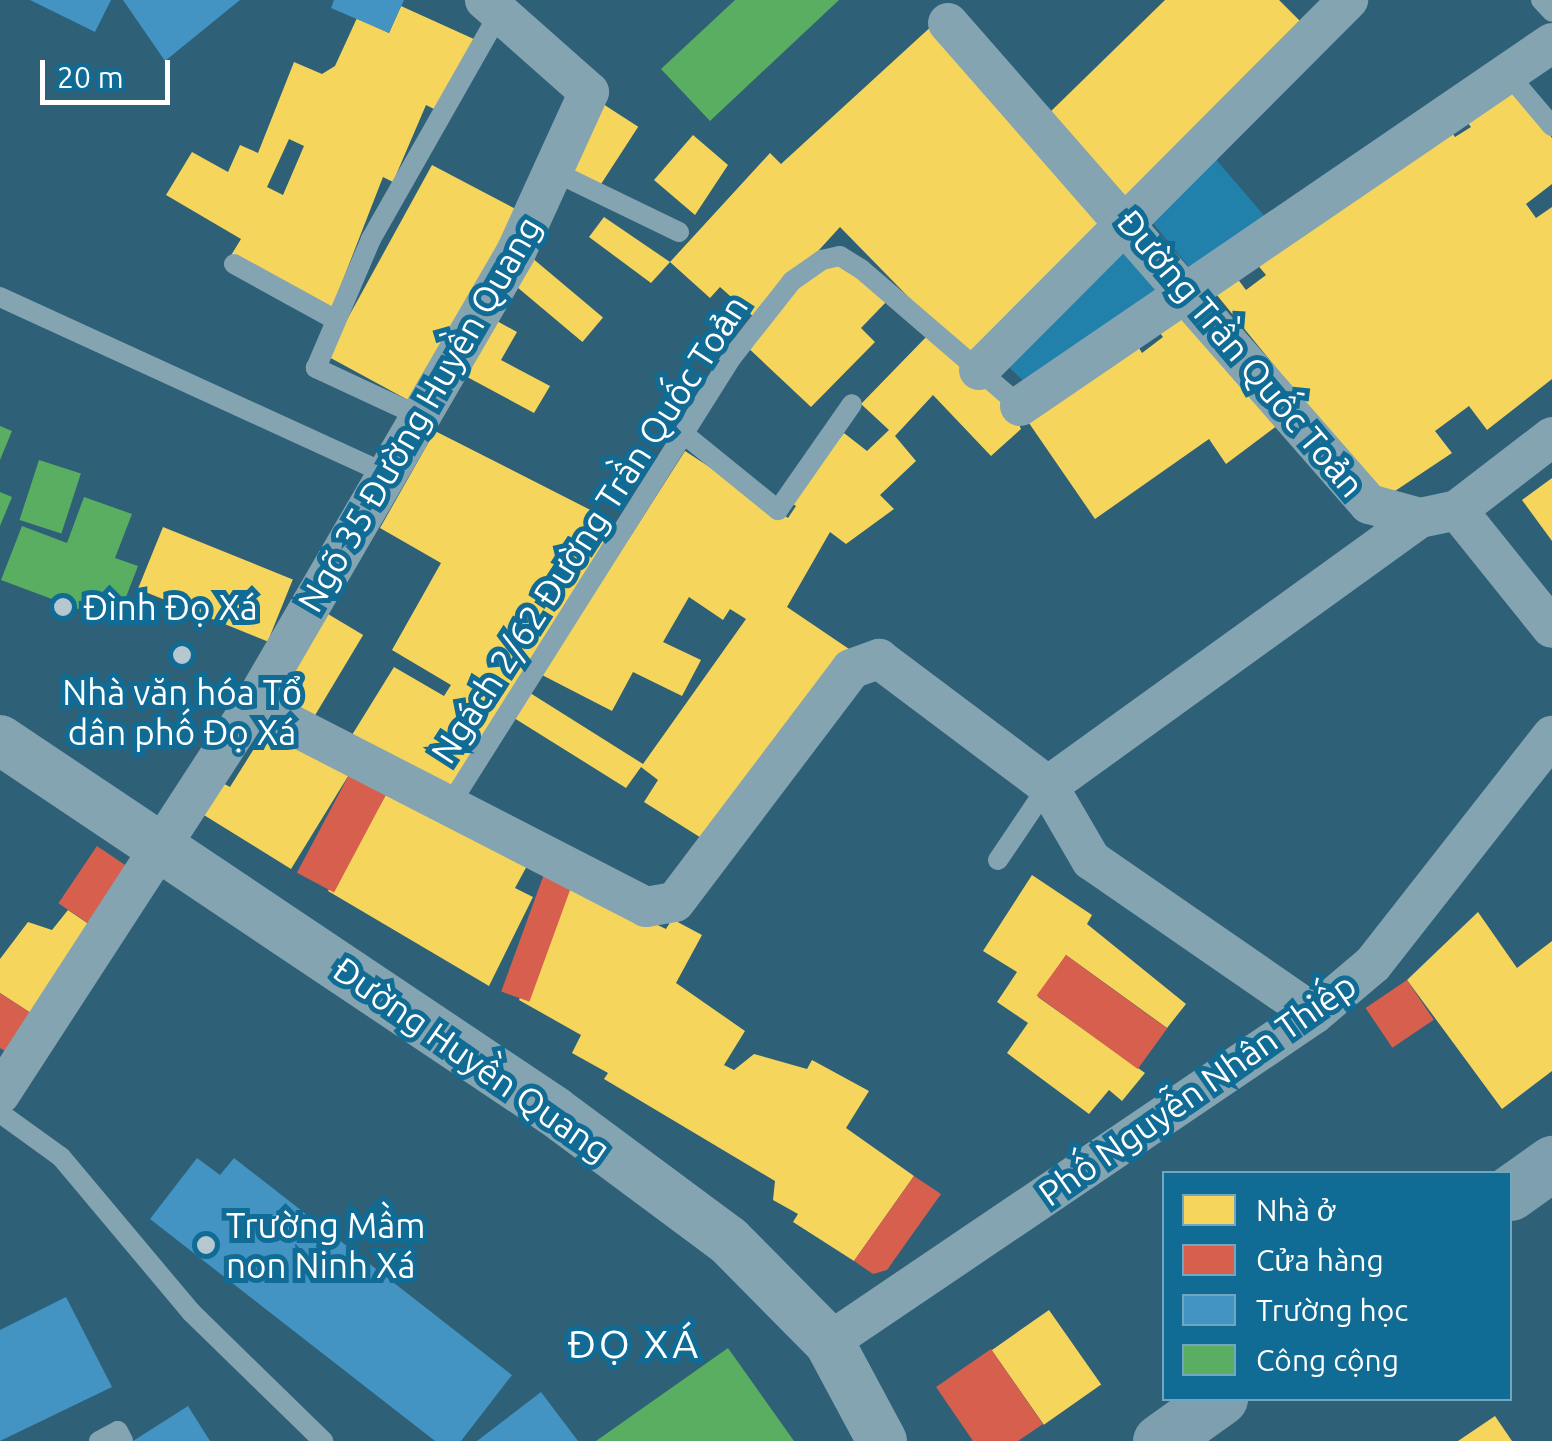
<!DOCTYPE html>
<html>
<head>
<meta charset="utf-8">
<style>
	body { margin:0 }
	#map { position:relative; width:1552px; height:1441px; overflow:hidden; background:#2e6077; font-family:Ubuntu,sans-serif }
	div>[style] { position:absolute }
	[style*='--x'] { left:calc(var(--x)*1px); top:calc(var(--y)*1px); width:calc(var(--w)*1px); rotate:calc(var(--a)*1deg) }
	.green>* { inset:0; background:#2181aa }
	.homes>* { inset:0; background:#f6d55c; transform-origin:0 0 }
	.shops>* { inset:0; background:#d6604d; transform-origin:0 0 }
	.schools>* { inset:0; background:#4393c3 }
	.public>* { inset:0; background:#5aae61; transform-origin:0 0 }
	.service>* { height:20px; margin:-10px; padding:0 10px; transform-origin:10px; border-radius:10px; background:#84a4b2 }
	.minor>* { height:40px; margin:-20px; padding:0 20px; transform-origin:20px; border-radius:20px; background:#84a4b2 }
	.tertiary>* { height:50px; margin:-25px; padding:0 25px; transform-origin:25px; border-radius:25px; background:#84a4b2 }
	.secondary>* { height:55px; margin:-27.5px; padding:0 27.5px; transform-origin:27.5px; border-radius:27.5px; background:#7ea0ae }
	.dots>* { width:28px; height:28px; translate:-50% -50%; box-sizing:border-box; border:5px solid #106b95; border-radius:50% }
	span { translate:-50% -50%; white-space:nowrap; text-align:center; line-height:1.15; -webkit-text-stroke:10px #106b95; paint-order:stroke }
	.street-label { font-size:35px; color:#fff }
	.poi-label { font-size:35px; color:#fff }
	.left { translate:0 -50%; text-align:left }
	.quarter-label { font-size:40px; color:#fff; letter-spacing:2.5px }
	.legend { position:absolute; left:1162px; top:1171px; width:350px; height:230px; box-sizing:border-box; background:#106b95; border:2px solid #70a6bf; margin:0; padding:12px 18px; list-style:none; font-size:30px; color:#fff }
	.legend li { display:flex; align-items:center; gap:20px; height:50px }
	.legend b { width:50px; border:2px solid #70a6bf }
	.scale { position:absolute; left:40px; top:60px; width:130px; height:45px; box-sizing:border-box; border:5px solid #fff; border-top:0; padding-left:12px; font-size:30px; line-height:35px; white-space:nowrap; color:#fff; -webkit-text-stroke:8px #106b95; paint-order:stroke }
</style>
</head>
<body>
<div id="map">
	<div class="green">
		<i style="clip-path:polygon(1207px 149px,1268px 220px,1193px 272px,1142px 210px)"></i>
		<i style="clip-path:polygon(1118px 239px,1163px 292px,1031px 388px,998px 357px)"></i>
	</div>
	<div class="homes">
		<i style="clip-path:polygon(1165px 0,1279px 0,1313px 34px,1130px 204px,1045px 117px)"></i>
		<i style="clip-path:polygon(evenodd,401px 6px,476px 40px,438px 111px,426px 105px,393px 182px,383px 177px,332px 308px,230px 257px,241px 239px,166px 195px,192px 152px,228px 172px,240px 145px,258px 153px,294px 62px,322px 74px,335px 66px,357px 18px,389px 33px,401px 6px,289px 139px,304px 146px,283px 195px,267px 187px,289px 139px)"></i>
		<i style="clip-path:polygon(935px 23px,1120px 215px,975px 365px,840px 227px,756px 319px,720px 287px,710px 298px,670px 262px,770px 153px,781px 164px)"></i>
		<i style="clip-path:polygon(1508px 79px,1552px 138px,1552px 184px,1526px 204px,1536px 218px,1552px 207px,1552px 379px,1487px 430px,1469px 406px,1435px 431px,1452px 453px,1383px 499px,1216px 294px,1237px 278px,1246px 290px,1266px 275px,1256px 263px,1448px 127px,1455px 137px,1471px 127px,1461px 114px)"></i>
		<i style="left:603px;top:104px;width:42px;height:73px;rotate:33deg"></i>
		<i style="clip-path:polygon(693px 135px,728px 165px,695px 215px,654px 180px)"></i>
		<i style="clip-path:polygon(432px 165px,527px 215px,408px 400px,327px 356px)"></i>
		<i style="clip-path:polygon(604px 217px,670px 262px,651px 283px,589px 237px)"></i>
		<i style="clip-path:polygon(836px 249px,888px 300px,861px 328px,875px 342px,811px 407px,744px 344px)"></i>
		<i style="left:531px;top:257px;width:94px;height:32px;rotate:40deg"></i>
		<i style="clip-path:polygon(1181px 297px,1278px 425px,1226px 464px,1209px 439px,1095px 519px,1020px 410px,1133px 338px,1142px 353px,1163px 337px,1150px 320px)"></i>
		<i style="clip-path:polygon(486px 315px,517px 332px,501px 360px,550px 386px,534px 413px,456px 371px)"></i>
		<i style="clip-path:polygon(929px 334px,996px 376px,1021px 429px,991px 456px,933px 395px,895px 436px,916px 461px,880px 495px,894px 509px,846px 544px,830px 532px,787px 607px,852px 651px,714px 846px,644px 802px,658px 780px,641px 767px,626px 788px,503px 711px,519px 686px,643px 764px,746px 619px,730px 609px,723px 620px,689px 597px,663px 642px,701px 660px,682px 696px,633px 672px,612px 711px,542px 675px,685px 451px,788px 518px,796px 506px,789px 501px,844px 433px,867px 451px,889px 430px,861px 404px)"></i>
		<i style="clip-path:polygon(435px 431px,618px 524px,440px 812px,339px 756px,394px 667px,444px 696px,451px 685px,392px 650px,441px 563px,380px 528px)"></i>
		<i style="clip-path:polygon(1552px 478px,1552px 541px,1522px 500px)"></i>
		<i style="left:163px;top:527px;width:140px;height:67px;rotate:22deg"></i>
		<i style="left:328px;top:614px;width:41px;height:110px;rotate:31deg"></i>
		<i style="clip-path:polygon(267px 728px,350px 773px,291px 869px,199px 812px,219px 781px,230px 787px)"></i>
		<i style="clip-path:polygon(387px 793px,528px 864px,515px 888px,533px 897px,489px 986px,328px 891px)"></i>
		<i style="clip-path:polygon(1032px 875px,1092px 915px,1087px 924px,1186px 1004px,1167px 1028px,1066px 955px,1038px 997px,1145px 1073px,1122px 1101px,1109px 1090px,1089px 1114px,1007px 1053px,1028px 1023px,997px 1002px,1017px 972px,983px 951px)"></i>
		<i style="clip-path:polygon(572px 884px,666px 929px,672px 919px,702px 935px,676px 983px,745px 1031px,724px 1065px,734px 1070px,754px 1054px,807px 1069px,812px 1060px,869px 1091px,846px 1128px,914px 1176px,854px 1261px,793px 1222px,798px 1214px,773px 1200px,775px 1181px,604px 1079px,608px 1073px,572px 1053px,581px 1035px,519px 1000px)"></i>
		<i style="clip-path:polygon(68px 910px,99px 931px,37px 1017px,0 993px,0 959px,28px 922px,52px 930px)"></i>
		<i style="clip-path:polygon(1478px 912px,1517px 968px,1552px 941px,1552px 1071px,1502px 1109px,1407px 980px)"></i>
		<i style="left:1049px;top:1310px;width:91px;height:70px;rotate:55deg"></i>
		<i style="clip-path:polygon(1495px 1416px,1512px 1441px,1458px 1441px)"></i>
	</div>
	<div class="shops">
		<i style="left:350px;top:773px;width:42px;height:113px;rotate:28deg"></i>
		<i style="left:97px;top:846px;width:50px;height:69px;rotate:34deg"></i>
		<i style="left:544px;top:874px;width:30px;height:125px;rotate:20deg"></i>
		<i style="left:1066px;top:955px;width:125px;height:50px;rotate:36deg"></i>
		<i style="left:1407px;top:980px;width:48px;height:50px;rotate:56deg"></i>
		<i style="clip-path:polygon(0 993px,37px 1017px,11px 1055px,0 1048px)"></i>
		<i style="clip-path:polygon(914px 1176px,941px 1194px,887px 1270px,873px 1274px,854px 1261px)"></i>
		<i style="clip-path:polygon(991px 1349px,1043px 1424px,1018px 1441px,973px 1441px,936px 1387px)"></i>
	</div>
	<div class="schools">
		<i style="clip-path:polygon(30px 0,111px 0,95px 32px)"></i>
		<i style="clip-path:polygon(123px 0,240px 0,165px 61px)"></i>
		<i style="clip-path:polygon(334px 0,404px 0,389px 33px,331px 8px)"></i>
		<i style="clip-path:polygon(197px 1158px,220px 1175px,234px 1158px,512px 1375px,461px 1441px,435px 1441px,150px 1219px)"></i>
		<i style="clip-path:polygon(66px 1297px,112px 1387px,0 1441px,0 1330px)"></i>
		<i style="clip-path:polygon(541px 1392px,578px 1441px,477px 1441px)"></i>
		<i style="clip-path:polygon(188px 1406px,210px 1441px,133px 1441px)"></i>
	</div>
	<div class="public">
		<i style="clip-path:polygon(735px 0,839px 0,710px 121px,661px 69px)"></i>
		<i style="clip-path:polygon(0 426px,12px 431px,0 460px)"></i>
		<i style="left:39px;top:460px;width:44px;height:63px;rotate:18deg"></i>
		<i style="clip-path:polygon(0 492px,12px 497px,0 526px)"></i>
		<i style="clip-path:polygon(84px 497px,132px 514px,115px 558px,138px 566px,116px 623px,1px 580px,22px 526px,67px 543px)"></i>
		<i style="clip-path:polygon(728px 1348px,794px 1441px,596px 1441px)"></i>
	</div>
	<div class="service">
		<i style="--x:1541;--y:0;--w:16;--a:47"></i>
		<i style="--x:1508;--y:74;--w:68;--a:49.8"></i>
		<i style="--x:553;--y:171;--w:140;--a:25.8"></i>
		<i style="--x:234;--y:264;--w:116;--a:28.8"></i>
		<i style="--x:0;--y:297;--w:425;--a:24.6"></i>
		<i style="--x:419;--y:416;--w:114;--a:-155"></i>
		<i style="--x:316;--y:368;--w:140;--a:-66.9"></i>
		<i style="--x:371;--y:239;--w:259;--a:-60.4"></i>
		<i style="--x:684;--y:434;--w:121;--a:39"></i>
		<i style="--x:778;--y:510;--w:129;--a:-55.1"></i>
		<i style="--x:449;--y:806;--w:531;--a:-57.78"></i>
		<i style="--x:732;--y:357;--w:97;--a:-51.7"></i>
		<i style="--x:792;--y:281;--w:37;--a:-35"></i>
		<i style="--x:822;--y:260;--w:18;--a:-13"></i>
		<i style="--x:840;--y:256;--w:25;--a:32"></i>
		<i style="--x:861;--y:269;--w:210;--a:40.7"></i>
		<i style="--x:998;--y:860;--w:89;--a:-56"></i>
		<i style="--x:0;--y:1113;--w:75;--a:35.8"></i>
		<i style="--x:61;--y:1157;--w:202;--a:50"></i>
		<i style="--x:191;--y:1312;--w:185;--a:44.3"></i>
		<i style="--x:99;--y:1441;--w:21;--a:-28"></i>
		<i style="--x:118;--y:1431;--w:11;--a:63"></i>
	</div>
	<div class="minor">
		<i style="--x:948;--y:23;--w:639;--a:48.81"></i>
		<i style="--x:1369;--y:504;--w:53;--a:15.4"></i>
		<i style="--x:1420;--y:518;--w:38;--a:-12"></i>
		<i style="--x:1457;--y:510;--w:151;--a:51.2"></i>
		<i style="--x:979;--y:370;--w:523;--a:-45.08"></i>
		<i style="--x:1020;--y:406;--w:644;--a:-34.31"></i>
		<i style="--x:1457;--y:510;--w:120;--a:-37.5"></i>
		<i style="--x:253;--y:705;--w:442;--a:27.2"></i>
		<i style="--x:646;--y:907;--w:29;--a:-10"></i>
		<i style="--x:675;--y:902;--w:292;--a:-52.9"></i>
		<i style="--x:851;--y:669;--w:30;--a:-20"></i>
		<i style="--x:879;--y:659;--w:211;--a:36.9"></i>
		<i style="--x:1048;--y:786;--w:458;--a:-35.8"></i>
		<i style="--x:1048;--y:786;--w:86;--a:59.8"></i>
		<i style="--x:1091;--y:860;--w:271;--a:34.6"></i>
		<i style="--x:0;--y:1094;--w:464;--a:-57"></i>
		<i style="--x:253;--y:705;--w:524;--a:-59.86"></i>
		<i style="--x:516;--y:252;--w:176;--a:-65.5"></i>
		<i style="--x:589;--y:92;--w:139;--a:-138.5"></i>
		<i style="--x:829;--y:1342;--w:585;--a:-34.07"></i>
		<i style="--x:1314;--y:1014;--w:77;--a:-40.3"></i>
		<i style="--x:1373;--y:964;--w:290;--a:-51.9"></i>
	</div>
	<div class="tertiary">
		<i style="--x:0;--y:740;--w:667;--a:33.81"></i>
		<i style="--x:554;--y:1111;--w:217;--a:36.6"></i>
		<i style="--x:728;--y:1240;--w:144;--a:45.3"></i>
		<i style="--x:829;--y:1342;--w:112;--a:61.8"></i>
	</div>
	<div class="secondary">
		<i style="--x:1510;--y:1193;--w:52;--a:-35.5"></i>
		<i style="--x:1160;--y:1441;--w:74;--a:-35.6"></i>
	</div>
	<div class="dots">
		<i style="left:63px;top:607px;background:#b6c7cf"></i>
		<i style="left:182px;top:655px;background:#b6c7cf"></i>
		<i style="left:206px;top:1245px;background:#b6c7cf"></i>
	</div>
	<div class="street-label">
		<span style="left:1241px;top:353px;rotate:50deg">Đường Trần Quốc Toản</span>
		<span style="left:419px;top:414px;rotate:-60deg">Ngõ 35 Đường Huyền Quang</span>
		<span style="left:589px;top:529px;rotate:-57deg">Ngách 2/62 Đường Trần Quốc Toản</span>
		<span style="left:472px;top:1059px;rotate:35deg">Đường Huyền Quang</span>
		<span style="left:1197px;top:1089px;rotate:-35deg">Phố Nguyễn Nhân Thiếp</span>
	</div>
	<div class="poi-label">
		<span class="left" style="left:83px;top:607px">Đình Đọ Xá</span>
		<span style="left:182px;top:712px">Nhà văn hóa Tổ<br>dân phố Đọ Xá</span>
		<span class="left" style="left:226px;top:1245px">Trường Mầm<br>non Ninh Xá</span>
	</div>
	<div class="quarter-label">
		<span style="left:634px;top:1344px">ĐỌ XÁ</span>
	</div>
	<ul class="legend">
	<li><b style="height:28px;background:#f6d55c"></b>Nhà ở</li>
	<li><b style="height:28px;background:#d6604d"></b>Cửa hàng</li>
	<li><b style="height:28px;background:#4393c3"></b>Trường học</li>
	<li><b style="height:28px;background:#5aae61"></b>Công cộng</li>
	</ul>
	<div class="scale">20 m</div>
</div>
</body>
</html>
